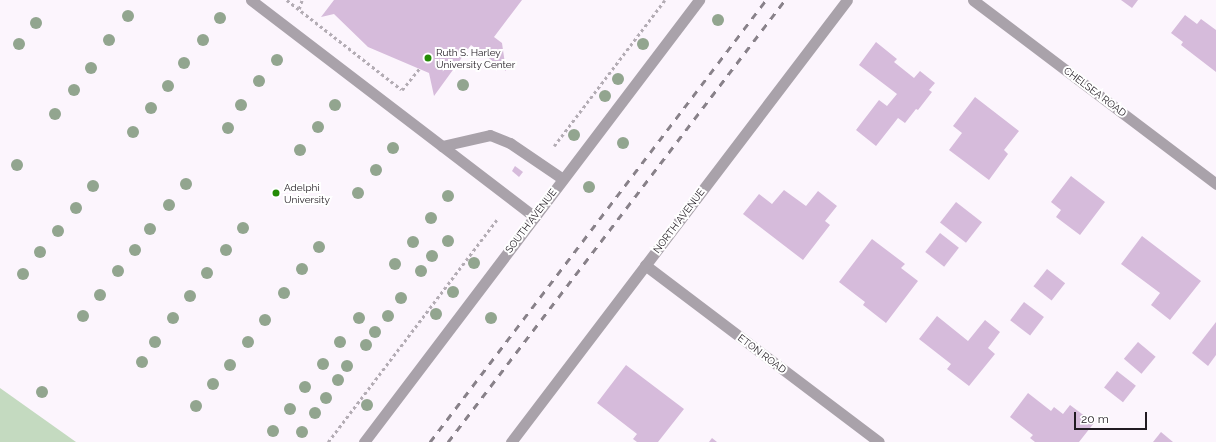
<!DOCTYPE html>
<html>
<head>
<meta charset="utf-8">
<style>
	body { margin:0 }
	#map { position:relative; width:1216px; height:442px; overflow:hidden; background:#fcf5fd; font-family:Raleway,sans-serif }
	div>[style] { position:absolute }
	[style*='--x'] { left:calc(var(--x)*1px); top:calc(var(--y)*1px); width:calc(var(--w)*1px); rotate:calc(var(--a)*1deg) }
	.green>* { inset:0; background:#c4dac0 }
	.building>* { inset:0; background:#d6bbdb; transform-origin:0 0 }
	.path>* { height:2.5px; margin-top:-1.25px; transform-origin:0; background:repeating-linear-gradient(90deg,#b3acb4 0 3px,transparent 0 6px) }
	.service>* { height:11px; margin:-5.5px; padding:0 5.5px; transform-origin:5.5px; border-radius:5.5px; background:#a9a2aa }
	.minor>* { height:11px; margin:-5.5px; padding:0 5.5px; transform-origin:5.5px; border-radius:5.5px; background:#a9a2aa }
	.tertiary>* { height:11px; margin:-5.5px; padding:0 5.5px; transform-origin:5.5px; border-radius:5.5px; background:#a9a2aa }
	.rail>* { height:3px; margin-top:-1.5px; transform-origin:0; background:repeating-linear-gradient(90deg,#888189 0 7px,transparent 0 14px) }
	.trees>* { width:12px; height:12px; margin:-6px; border-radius:50%; background:#92a58f }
	.dots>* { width:11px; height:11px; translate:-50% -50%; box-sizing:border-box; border:2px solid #fff; border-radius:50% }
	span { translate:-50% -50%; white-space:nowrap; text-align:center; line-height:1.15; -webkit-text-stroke:4px #fff; paint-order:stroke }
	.poi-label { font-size:10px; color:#211b22 }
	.left { translate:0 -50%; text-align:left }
	.street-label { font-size:10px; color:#211b22 }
	.scale { position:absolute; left:1074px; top:412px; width:73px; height:18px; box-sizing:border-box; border:2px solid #211b22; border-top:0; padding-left:5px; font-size:12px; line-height:14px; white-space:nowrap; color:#211b22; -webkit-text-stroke:3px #fff; paint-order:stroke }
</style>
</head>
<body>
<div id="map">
	<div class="green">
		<i style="clip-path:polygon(0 388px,76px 442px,0 442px)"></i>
	</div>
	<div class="building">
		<i style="clip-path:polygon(334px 0,522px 0,494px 37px,502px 43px,506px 71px,471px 45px,434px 96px,429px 73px,368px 47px,334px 14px,321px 17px)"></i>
		<i style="clip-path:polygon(1121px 0,1138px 0,1132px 8px)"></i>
		<i style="clip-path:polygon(1185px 15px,1197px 24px,1201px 19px,1216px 30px,1216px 72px,1181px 45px,1183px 42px,1171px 33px)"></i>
		<i style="clip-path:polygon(876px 42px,897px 59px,894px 62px,914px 78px,920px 71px,935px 83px,929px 90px,932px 92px,918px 110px,916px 109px,905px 123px,898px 118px,876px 146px,856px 130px,879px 100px,887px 106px,897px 94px,859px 65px)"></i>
		<i style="clip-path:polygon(975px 97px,1019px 131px,1004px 150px,1008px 154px,989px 180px,949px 150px,962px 133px,953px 126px)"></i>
		<i style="clip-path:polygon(515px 166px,523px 172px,519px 177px,512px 171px)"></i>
		<i style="clip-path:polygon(1071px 176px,1105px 202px,1080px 235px,1056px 217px,1061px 210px,1051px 202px)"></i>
		<i style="clip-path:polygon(784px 190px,806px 206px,818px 191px,837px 206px,825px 221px,830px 225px,803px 260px,743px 214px,759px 194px,772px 204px)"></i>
		<i style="left:956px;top:202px;width:33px;height:26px;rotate:38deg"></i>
		<i style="left:940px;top:233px;width:24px;height:24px;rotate:38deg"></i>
		<i style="clip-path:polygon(1142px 236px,1201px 281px,1170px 320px,1151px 305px,1160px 293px,1121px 264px)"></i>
		<i style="clip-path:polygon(872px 239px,905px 264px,901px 268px,918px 281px,886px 323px,863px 305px,865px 302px,839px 282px)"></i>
		<i style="left:1047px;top:269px;width:23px;height:22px;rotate:38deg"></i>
		<i style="left:1024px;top:302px;width:25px;height:23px;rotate:37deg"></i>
		<i style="clip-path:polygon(937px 316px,968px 341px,985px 320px,1000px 332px,988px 348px,995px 354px,969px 386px,947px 369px,951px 364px,919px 339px)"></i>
		<i style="clip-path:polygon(1216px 322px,1216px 355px,1208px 366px,1192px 353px)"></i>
		<i style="left:1138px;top:342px;width:23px;height:22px;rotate:40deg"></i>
		<i style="clip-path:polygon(626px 365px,684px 409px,658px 442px,637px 442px,633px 439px,637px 434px,597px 403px)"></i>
		<i style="left:1117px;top:371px;width:24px;height:21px;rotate:38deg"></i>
		<i style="clip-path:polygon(1028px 393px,1051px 411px,1054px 407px,1063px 414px,1070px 405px,1094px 423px,1079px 442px,1035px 442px,1030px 438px,1033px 435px,1010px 417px)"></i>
		<i style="clip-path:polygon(1161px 432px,1173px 442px,1153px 442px)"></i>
		<i style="clip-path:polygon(712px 438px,717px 442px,709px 442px)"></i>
	</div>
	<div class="path">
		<i style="--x:287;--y:0;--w:145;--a:38"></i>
		<i style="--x:299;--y:9;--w:9;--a:-72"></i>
		<i style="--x:402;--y:90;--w:27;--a:-51"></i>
		<i style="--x:554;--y:146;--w:183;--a:-52.8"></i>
		<i style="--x:328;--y:442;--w:281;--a:-52.8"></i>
	</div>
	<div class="service">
		<i style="--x:251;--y:0;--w:357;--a:37.4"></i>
		<i style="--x:442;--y:146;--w:49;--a:-12.9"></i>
		<i style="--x:490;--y:135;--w:22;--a:22"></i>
		<i style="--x:510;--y:143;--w:64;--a:34.2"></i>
	</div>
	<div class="minor">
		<i style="--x:973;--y:0;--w:305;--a:37.1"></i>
		<i style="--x:645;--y:265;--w:293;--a:37.1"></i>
		<i style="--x:511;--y:442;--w:555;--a:-52.76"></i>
	</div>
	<div class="tertiary">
		<i style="--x:364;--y:442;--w:555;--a:-52.84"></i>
	</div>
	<div class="rail">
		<i style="--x:430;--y:442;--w:555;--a:-52.76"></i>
		<i style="--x:448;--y:442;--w:556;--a:-52.68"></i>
	</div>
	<div class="trees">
		<i style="left:128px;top:16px"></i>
		<i style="left:220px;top:18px"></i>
		<i style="left:718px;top:20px"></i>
		<i style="left:36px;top:23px"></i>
		<i style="left:109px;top:40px"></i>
		<i style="left:203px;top:40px"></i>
		<i style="left:19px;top:44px"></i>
		<i style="left:643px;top:44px"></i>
		<i style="left:277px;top:60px"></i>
		<i style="left:184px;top:63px"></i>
		<i style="left:91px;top:68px"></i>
		<i style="left:618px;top:79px"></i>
		<i style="left:259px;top:81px"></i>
		<i style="left:463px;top:85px"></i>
		<i style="left:168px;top:86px"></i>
		<i style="left:74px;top:90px"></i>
		<i style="left:605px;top:96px"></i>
		<i style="left:241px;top:105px"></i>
		<i style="left:335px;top:105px"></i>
		<i style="left:151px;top:108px"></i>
		<i style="left:55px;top:114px"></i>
		<i style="left:318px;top:127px"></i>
		<i style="left:228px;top:128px"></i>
		<i style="left:133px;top:132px"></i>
		<i style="left:574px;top:135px"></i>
		<i style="left:623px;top:143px"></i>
		<i style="left:393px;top:148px"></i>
		<i style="left:300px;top:150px"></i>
		<i style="left:17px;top:165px"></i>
		<i style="left:376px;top:170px"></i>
		<i style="left:186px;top:184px"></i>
		<i style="left:93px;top:186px"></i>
		<i style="left:589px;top:187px"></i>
		<i style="left:358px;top:193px"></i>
		<i style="left:448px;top:196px"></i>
		<i style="left:169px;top:205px"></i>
		<i style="left:76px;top:208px"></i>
		<i style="left:431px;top:218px"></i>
		<i style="left:243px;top:228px"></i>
		<i style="left:150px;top:229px"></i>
		<i style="left:58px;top:231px"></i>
		<i style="left:448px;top:241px"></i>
		<i style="left:413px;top:242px"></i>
		<i style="left:319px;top:247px"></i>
		<i style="left:135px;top:250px"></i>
		<i style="left:226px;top:250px"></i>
		<i style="left:40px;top:252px"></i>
		<i style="left:432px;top:256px"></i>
		<i style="left:474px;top:263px"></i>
		<i style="left:395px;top:264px"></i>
		<i style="left:302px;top:269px"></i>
		<i style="left:118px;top:271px"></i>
		<i style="left:421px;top:271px"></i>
		<i style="left:207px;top:273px"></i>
		<i style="left:23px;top:274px"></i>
		<i style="left:453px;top:292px"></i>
		<i style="left:284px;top:293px"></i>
		<i style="left:100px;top:295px"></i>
		<i style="left:190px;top:296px"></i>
		<i style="left:401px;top:298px"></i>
		<i style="left:436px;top:314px"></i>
		<i style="left:83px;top:316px"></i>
		<i style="left:388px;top:316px"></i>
		<i style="left:173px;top:318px"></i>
		<i style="left:359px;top:318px"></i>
		<i style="left:491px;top:318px"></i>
		<i style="left:265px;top:320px"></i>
		<i style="left:375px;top:332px"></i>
		<i style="left:155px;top:342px"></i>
		<i style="left:248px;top:342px"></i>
		<i style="left:340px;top:342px"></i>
		<i style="left:366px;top:345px"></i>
		<i style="left:142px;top:362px"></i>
		<i style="left:323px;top:364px"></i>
		<i style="left:230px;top:365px"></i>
		<i style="left:347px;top:366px"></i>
		<i style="left:338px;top:380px"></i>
		<i style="left:213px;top:384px"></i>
		<i style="left:305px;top:387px"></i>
		<i style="left:42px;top:392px"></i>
		<i style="left:326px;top:398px"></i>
		<i style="left:367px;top:405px"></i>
		<i style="left:196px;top:406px"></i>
		<i style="left:290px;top:409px"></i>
		<i style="left:315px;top:413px"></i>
		<i style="left:273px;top:431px"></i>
		<i style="left:302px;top:432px"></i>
	</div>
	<div class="dots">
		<i style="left:428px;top:58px;background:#238b06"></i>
		<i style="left:276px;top:193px;background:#238b06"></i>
	</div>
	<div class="poi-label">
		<span class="left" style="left:436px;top:58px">Ruth S. Harley<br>University Center</span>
		<span class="left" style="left:284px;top:193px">Adelphi<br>University</span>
	</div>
	<div class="street-label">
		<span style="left:1095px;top:92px;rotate:37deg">CHELSEA ROAD</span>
		<span style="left:531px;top:221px;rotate:-53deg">SOUTH AVENUE</span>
		<span style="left:679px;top:221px;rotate:-53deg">NORTH AVENUE</span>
		<span style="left:762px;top:354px;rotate:37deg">ETON ROAD</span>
	</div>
	<div class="scale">20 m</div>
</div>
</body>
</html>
